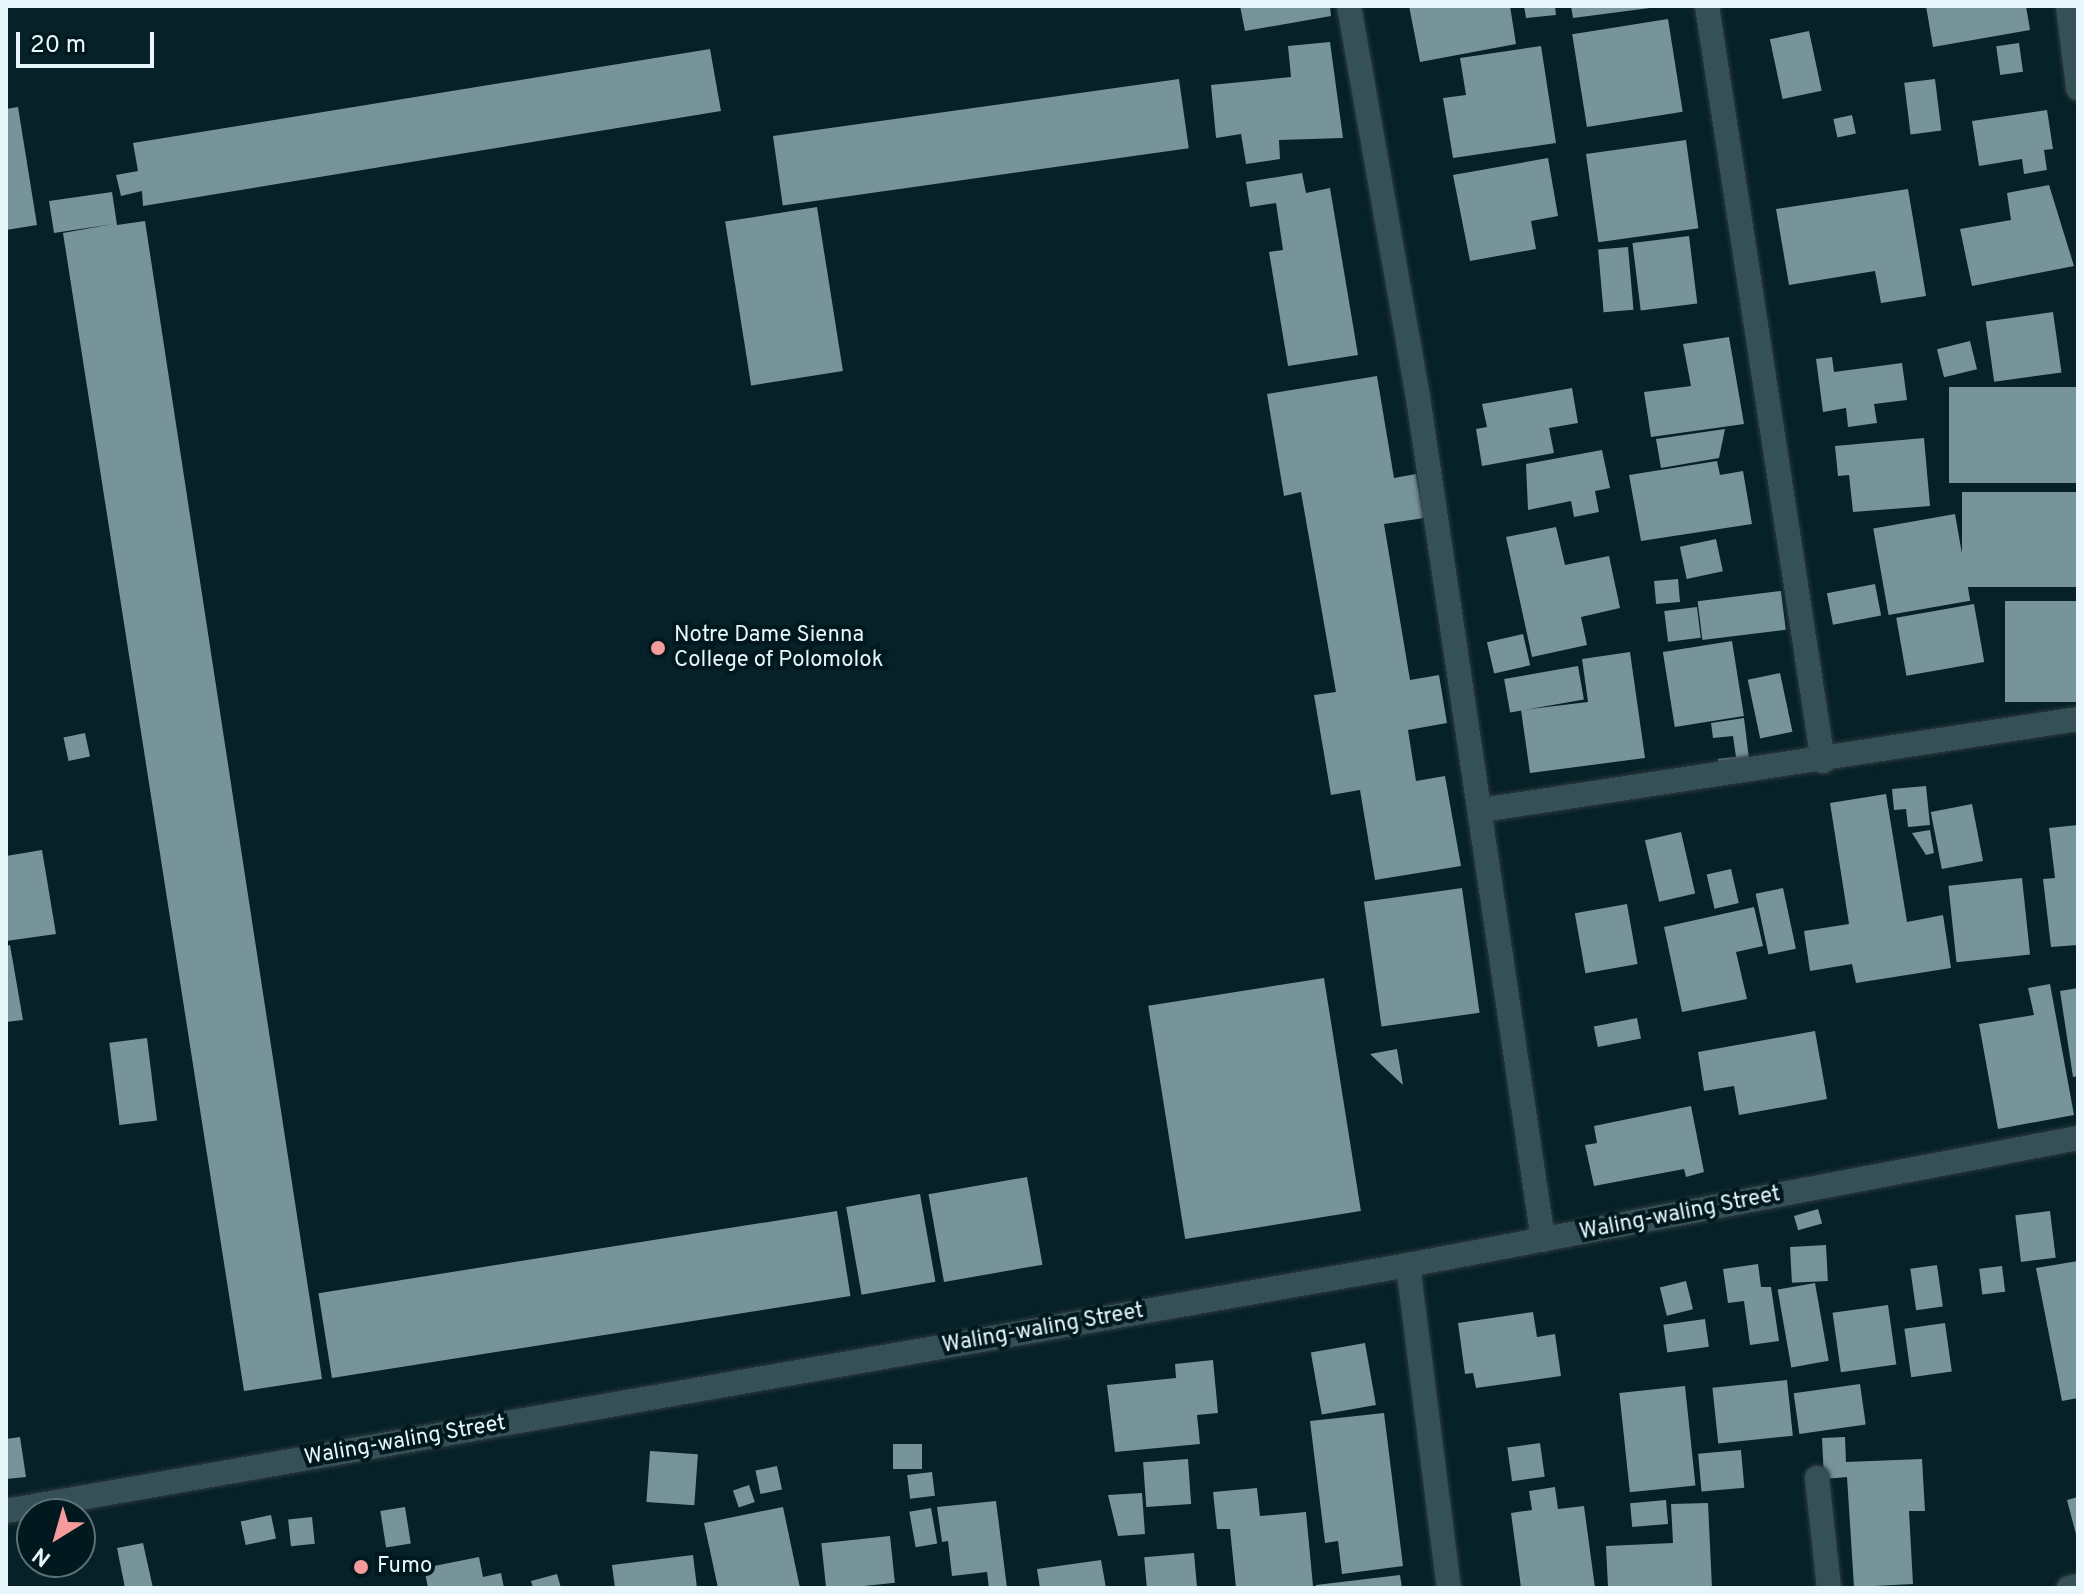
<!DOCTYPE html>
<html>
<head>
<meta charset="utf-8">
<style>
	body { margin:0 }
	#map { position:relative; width:2084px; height:1594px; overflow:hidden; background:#062127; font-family:Overpass,sans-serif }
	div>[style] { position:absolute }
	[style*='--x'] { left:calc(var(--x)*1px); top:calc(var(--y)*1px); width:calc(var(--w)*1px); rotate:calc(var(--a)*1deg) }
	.building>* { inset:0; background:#77949b; transform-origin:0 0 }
	.roads { filter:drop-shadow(0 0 2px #2e3a3f) drop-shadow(0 0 2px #2e3a3f) }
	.lane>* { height:24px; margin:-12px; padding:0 12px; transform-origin:12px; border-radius:12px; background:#355157 }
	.street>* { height:24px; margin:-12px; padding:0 12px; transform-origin:12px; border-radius:12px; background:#355157 }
	.dots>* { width:22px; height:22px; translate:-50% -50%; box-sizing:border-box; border:4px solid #00181e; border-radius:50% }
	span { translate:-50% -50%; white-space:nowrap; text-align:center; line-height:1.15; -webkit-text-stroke:8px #00181e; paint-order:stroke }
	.poi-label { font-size:22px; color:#e7f7fb }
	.left { translate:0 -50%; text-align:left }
	.street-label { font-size:22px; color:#e7f7fb }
	.frame { position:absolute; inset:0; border:8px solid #e7f7fb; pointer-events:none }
	.north { position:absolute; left:16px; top:1498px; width:80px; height:80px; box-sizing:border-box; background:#00181e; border:2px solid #5c7176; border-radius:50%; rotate:217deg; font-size:22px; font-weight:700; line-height:32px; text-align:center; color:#e7f7fb }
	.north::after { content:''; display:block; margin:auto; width:28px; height:36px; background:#f59b9b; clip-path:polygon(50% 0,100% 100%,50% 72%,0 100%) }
	.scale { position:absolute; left:16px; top:32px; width:138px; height:36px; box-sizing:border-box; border:4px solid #e7f7fb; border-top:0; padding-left:10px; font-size:24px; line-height:28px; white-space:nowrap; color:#e7f7fb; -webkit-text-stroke:6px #00181e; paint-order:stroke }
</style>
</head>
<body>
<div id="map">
	<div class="building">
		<i style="clip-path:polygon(1240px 6px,1330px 6px,1331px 16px,1245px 31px)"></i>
		<i style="clip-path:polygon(1409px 6px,1510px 6px,1516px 44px,1420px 62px)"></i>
		<i style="clip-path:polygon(1524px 6px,1555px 6px,1556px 15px,1526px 18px)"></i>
		<i style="clip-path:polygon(1571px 6px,1650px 6px,1650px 8px,1573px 18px)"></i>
		<i style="clip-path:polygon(1926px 6px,2026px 6px,2030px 30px,1933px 47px)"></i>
		<i style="left:1668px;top:19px;width:94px;height:97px;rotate:81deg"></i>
		<i style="left:1809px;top:31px;width:61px;height:40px;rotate:78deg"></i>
		<i style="clip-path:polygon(1330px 42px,1343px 138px,1279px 140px,1280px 159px,1246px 164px,1241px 134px,1216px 138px,1211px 85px,1291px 77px,1288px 46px)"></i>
		<i style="left:2019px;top:43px;width:29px;height:23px;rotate:82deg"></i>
		<i style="clip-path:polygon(1541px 46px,1556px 143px,1453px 158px,1443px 98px,1466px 95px,1460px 58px)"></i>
		<i style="clip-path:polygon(710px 49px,721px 111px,143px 206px,142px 191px,121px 196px,116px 175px,138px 171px,133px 143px)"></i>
		<i style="left:1179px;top:79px;width:70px;height:410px;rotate:82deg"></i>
		<i style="left:1935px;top:79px;width:52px;height:31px;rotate:83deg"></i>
		<i style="clip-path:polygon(18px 107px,37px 225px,6px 230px,6px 109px)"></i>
		<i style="clip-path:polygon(2047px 110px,2053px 149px,2044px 150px,2047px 170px,2024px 174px,2022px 159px,1979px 166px,1972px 121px)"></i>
		<i style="left:1852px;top:115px;width:19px;height:19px;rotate:78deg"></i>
		<i style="left:1686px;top:140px;width:89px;height:101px;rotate:82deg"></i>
		<i style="clip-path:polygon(1548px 158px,1558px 216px,1531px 221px,1536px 249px,1470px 261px,1453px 175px)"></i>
		<i style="clip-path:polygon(1302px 173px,1306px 193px,1330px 188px,1358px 355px,1288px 366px,1269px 252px,1283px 250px,1276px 203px,1250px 207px,1246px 182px)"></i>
		<i style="clip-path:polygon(2049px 185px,2074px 266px,1972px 286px,1960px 229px,2011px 220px,2007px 193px)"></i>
		<i style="clip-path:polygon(1908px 189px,1926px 296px,1881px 303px,1875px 271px,1789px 285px,1776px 209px)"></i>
		<i style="clip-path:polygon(112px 192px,117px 225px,145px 221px,322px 1379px,244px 1391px,63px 233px,113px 224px,54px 233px,49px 201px)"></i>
		<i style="left:817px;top:207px;width:166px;height:93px;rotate:81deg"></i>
		<i style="left:1689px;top:236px;width:68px;height:57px;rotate:83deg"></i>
		<i style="left:1628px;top:247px;width:63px;height:30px;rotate:85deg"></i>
		<i style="left:2053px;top:312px;width:61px;height:68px;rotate:82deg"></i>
		<i style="clip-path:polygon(1729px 337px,1744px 424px,1651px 437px,1644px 392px,1691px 386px,1683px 344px)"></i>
		<i style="left:1970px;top:341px;width:29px;height:34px;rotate:76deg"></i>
		<i style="clip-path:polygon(1832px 357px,1834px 372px,1902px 363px,1907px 400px,1874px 404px,1877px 423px,1848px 427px,1846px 408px,1823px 412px,1816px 359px)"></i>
		<i style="clip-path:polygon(1377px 376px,1394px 478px,1416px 474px,1424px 518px,1384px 524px,1410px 680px,1439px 675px,1447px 723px,1408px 730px,1416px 781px,1445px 776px,1461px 866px,1375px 880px,1360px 790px,1331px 795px,1314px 695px,1336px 692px,1301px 492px,1284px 496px,1267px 394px)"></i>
		<i style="left:2078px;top:387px;width:96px;height:129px;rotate:90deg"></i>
		<i style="clip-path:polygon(1572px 388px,1578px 423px,1549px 428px,1554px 453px,1482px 466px,1476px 429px,1487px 427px,1482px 404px)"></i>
		<i style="clip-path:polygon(1725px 429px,1719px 458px,1661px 468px,1656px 439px)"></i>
		<i style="clip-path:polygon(1924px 438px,1930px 506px,1853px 512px,1849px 475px,1838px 476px,1835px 446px)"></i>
		<i style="clip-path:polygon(1602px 450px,1610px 488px,1595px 491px,1599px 512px,1574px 517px,1571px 501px,1528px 510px,1526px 464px)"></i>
		<i style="clip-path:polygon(1717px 461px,1720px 475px,1743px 471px,1752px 524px,1641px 541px,1629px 475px)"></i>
		<i style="left:2078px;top:492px;width:95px;height:116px;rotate:90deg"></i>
		<i style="left:1955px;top:514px;width:88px;height:83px;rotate:80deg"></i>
		<i style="clip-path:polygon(1556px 527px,1565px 565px,1609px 556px,1620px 608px,1581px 617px,1587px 645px,1532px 657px,1506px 537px)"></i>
		<i style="left:1716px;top:539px;width:33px;height:37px;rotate:78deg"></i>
		<i style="left:1678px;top:579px;width:23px;height:24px;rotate:85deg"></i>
		<i style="left:1875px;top:584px;width:32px;height:49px;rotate:79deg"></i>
		<i style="left:1781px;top:591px;width:39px;height:84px;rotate:83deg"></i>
		<i style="left:2078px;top:601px;width:101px;height:73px;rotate:90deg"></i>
		<i style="left:1974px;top:604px;width:59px;height:79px;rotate:80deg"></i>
		<i style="left:1697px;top:607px;width:31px;height:33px;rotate:83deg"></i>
		<i style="left:1523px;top:634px;width:32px;height:37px;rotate:77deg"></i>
		<i style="left:1732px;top:641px;width:76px;height:70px;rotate:81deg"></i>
		<i style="clip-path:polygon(1630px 652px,1645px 758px,1530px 773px,1521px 710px,1588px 702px,1582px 659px)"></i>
		<i style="left:1578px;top:666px;width:34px;height:75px;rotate:80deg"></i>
		<i style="left:1780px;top:673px;width:60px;height:33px;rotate:78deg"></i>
		<i style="clip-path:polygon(1744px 718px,1750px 767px,1719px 770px,1718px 759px,1736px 757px,1733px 736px,1713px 738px,1711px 723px)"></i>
		<i style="left:85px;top:733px;width:24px;height:22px;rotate:78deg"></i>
		<i style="clip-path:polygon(1926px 786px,1930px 825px,1908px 827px,1906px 809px,1894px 810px,1892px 789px)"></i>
		<i style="clip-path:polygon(1886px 794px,1907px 922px,1943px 915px,1951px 968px,1856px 983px,1852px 964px,1810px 971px,1804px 931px,1849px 924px,1830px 803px)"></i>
		<i style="left:1972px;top:804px;width:58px;height:42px;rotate:79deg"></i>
		<i style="clip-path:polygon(2078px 825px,2078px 945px,2051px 947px,2043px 879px,2055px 878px,2049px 828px)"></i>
		<i style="clip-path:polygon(1930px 830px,1934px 853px,1926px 855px,1912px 833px)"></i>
		<i style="left:1681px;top:832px;width:63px;height:37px;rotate:77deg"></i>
		<i style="clip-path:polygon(42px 850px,56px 934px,6px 941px,6px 856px)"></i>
		<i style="left:1731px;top:869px;width:35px;height:25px;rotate:77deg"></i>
		<i style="left:2022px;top:878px;width:77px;height:74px;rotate:84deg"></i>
		<i style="left:1462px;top:888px;width:126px;height:99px;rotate:82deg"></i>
		<i style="left:1783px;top:888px;width:62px;height:28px;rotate:78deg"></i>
		<i style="left:1627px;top:904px;width:61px;height:53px;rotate:80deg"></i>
		<i style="clip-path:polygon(1754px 907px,1763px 946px,1736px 952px,1747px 999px,1682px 1012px,1664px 927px)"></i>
		<i style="clip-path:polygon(10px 945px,23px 1020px,6px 1022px,6px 946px)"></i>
		<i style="left:1324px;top:978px;width:236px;height:178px;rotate:81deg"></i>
		<i style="clip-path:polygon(2050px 984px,2074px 1115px,1998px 1129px,1979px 1024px,2034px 1015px,2028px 988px)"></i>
		<i style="clip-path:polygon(2078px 988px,2078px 1076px,2073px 1077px,2060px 991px)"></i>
		<i style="left:1637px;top:1018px;width:21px;height:44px;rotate:79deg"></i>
		<i style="clip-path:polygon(1815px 1031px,1827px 1099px,1739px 1115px,1734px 1086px,1704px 1091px,1698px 1052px)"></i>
		<i style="left:147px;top:1038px;width:83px;height:38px;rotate:83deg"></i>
		<i style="clip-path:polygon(1397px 1049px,1403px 1085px,1370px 1054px)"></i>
		<i style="clip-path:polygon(1691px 1106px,1704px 1172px,1686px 1177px,1684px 1169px,1594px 1186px,1585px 1145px,1597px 1143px,1594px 1126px)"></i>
		<i style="left:1027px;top:1177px;width:89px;height:100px;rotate:80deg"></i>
		<i style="left:920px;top:1194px;width:89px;height:75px;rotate:80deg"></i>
		<i style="left:1818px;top:1209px;width:15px;height:25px;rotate:74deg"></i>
		<i style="left:837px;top:1211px;width:86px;height:525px;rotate:81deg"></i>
		<i style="left:2050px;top:1211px;width:47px;height:35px;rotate:83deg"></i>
		<i style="left:1826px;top:1245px;width:36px;height:36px;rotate:87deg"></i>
		<i style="clip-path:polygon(2078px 1261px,2078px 1398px,2062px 1401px,2036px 1268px)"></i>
		<i style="clip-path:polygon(1758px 1264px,1761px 1287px,1771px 1287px,1779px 1341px,1750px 1345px,1744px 1301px,1728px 1303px,1723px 1269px)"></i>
		<i style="left:1937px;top:1265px;width:42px;height:27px;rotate:82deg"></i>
		<i style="left:2002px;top:1266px;width:26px;height:23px;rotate:83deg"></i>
		<i style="left:1686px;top:1281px;width:29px;height:27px;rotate:76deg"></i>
		<i style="left:1815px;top:1283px;width:79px;height:38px;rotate:80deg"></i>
		<i style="left:1888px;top:1305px;width:60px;height:56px;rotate:82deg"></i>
		<i style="clip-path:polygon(1533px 1312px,1537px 1337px,1555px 1334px,1561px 1376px,1476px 1388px,1473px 1373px,1465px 1374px,1458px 1323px)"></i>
		<i style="left:1705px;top:1319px;width:28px;height:42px;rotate:82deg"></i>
		<i style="left:1945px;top:1323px;width:49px;height:41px;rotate:82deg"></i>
		<i style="left:1365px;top:1343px;width:63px;height:55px;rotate:80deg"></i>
		<i style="clip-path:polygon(1213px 1360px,1218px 1413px,1197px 1415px,1200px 1444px,1115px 1452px,1107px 1385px,1176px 1378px,1175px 1364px)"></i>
		<i style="left:1787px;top:1380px;width:56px;height:75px;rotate:84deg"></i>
		<i style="left:1860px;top:1384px;width:41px;height:67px;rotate:82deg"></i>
		<i style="left:1685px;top:1386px;width:100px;height:66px;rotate:84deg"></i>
		<i style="clip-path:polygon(1384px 1413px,1403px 1566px,1342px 1574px,1338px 1541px,1325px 1543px,1310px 1421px)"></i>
		<i style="clip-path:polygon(20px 1437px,26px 1477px,6px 1479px,6px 1439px)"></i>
		<i style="clip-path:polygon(1845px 1437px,1846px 1462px,1922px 1459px,1925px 1511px,1909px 1511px,1913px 1584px,1854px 1587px,1847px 1477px,1824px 1479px,1822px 1438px)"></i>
		<i style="left:1540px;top:1443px;width:34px;height:33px;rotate:82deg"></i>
		<i style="left:893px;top:1444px;width:29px;height:25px"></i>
		<i style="left:1741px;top:1450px;width:38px;height:43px;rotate:85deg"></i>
		<i style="left:650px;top:1451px;width:48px;height:51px;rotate:4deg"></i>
		<i style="left:1188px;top:1459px;width:45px;height:45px;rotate:86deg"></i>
		<i style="left:777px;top:1466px;width:24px;height:22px;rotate:78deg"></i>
		<i style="left:932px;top:1472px;width:24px;height:25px;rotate:83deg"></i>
		<i style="left:749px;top:1485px;width:18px;height:17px;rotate:71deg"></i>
		<i style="clip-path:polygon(1555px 1487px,1558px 1509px,1584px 1506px,1595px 1588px,1521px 1588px,1511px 1513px,1532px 1510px,1529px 1491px)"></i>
		<i style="clip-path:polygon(1257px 1488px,1260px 1516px,1306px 1512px,1313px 1586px,1236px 1588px,1230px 1529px,1217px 1529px,1213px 1492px)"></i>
		<i style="clip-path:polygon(1142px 1493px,1145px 1534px,1118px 1536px,1108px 1495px)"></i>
		<i style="clip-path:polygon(2078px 1497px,2078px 1538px,2077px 1538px,2067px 1500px)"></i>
		<i style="left:1666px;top:1500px;width:24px;height:36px;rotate:85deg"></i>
		<i style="clip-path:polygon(996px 1501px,1007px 1588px,989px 1588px,987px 1572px,952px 1576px,948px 1541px,942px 1542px,937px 1507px)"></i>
		<i style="clip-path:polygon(1708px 1503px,1712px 1588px,1608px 1588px,1606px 1546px,1673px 1543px,1671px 1504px)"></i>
		<i style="left:405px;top:1507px;width:37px;height:25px;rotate:81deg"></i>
		<i style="clip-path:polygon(783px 1507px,800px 1588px,718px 1588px,704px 1523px)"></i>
		<i style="left:931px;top:1508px;width:36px;height:22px;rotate:80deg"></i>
		<i style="left:271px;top:1515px;width:24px;height:31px;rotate:78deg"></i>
		<i style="left:312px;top:1517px;width:27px;height:24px;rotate:84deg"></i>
		<i style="left:890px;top:1536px;width:47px;height:69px;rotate:84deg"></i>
		<i style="clip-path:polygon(143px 1543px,153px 1588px,125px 1588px,117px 1548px)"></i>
		<i style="left:1194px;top:1553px;width:35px;height:50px;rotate:85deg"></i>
		<i style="clip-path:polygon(693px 1555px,697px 1588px,615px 1588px,612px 1565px)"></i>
		<i style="clip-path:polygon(479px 1557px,483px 1577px,501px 1573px,504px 1588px,428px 1588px,424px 1568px)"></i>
		<i style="clip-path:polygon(1101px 1560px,1106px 1588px,1040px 1588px,1037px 1569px)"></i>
		<i style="clip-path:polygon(557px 1574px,561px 1588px,533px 1588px,531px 1581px)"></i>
		<i style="clip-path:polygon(1400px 1575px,1402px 1588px,1317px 1588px,1316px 1585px)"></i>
	</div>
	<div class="roads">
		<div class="lane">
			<i style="--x:1817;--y:1478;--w:111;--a:83.8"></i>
		</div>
		<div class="street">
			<i style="--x:1349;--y:6;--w:404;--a:80"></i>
			<i style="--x:1419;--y:404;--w:845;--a:81.56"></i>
			<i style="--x:1707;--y:6;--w:764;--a:81.27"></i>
			<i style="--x:2068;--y:6;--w:83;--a:83"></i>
			<i style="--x:1482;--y:810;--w:603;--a:-8.68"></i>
			<i style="--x:1408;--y:1265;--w:326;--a:82.8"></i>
			<i style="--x:6;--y:1511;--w:1423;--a:-9.95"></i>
			<i style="--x:1408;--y:1265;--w:682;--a:-10.73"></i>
			<i style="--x:2069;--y:1588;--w:9;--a:-13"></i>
		</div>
	</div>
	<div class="dots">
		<i style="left:658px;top:648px;background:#f59b9b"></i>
		<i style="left:361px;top:1567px;background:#f59b9b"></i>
	</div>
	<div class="poi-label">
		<span class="left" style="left:674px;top:648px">Notre Dame Sienna<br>College of Polomolok</span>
		<span class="left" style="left:377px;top:1567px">Fumo</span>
	</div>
	<div class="street-label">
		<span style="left:1680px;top:1214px;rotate:-11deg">Waling-waling Street</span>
		<span style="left:1043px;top:1329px;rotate:-10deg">Waling-waling Street</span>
		<span style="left:405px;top:1441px;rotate:-10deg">Waling-waling Street</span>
	</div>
	<div class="frame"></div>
	<div class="north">N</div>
	<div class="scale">20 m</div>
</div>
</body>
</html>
